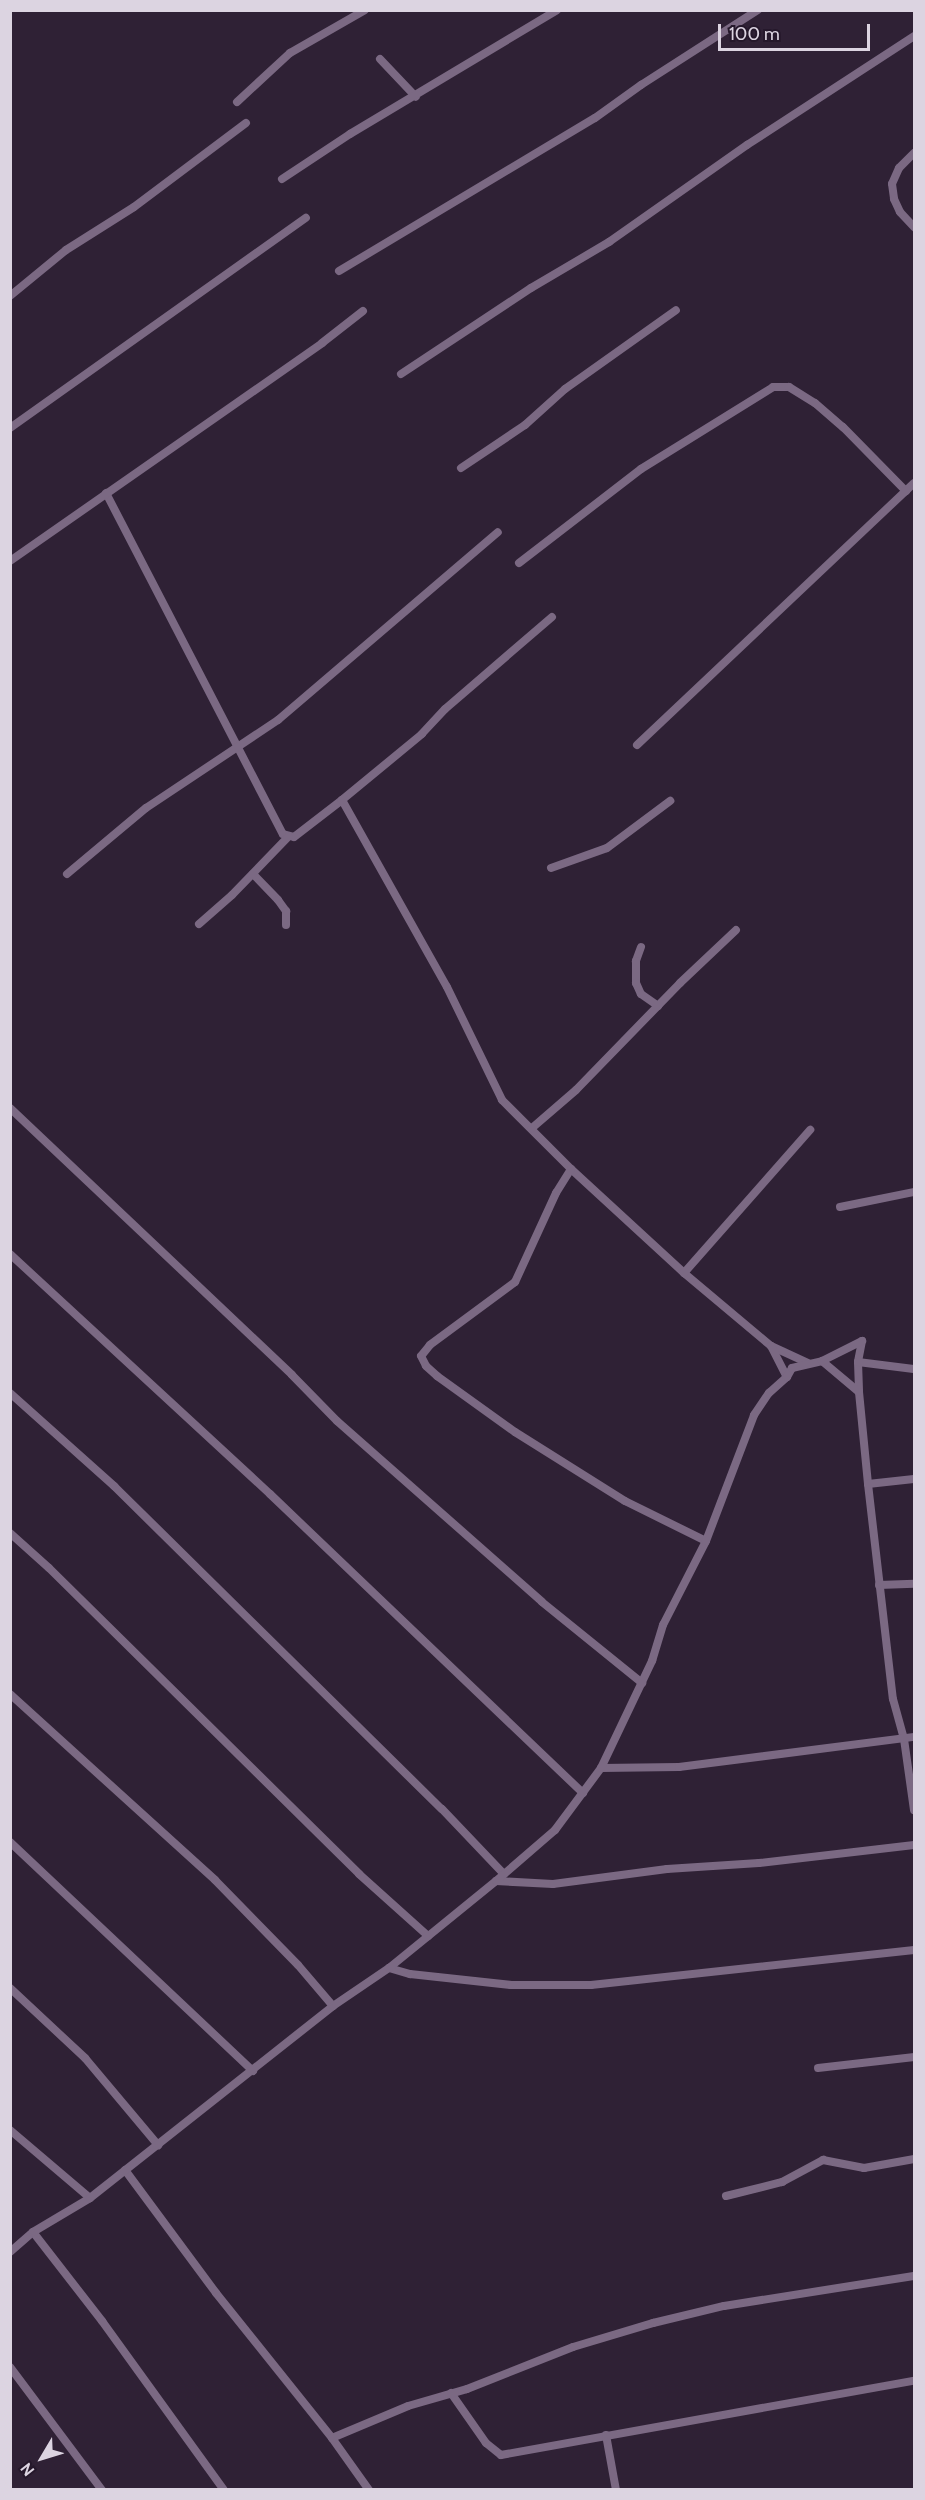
<!DOCTYPE html>
<html>
<head>
<meta charset="utf-8">
<style>
	body { margin:0 }
	#map { position:relative; width:925px; height:2500px; overflow:hidden; background:#2f2135; font-family:Cabin,sans-serif }
	div>[style] { position:absolute }
	[style*='--x'] { left:calc(var(--x)*1px); top:calc(var(--y)*1px); width:calc(var(--w)*1px); rotate:calc(var(--a)*1deg) }
	.street>* { height:8px; margin:-4px; padding:0 4px; transform-origin:4px; border-radius:4px; background:#7b6983 }
	span { translate:-50% -50%; white-space:nowrap; text-align:center; line-height:1.15; -webkit-text-stroke:6px #25182b; paint-order:stroke }
	.frame { position:absolute; inset:0; border:12px solid #dcd4e1; pointer-events:none }
	.north { position:absolute; left:12px; top:2428px; width:60px; height:60px; -webkit-text-stroke:4px #25182b; paint-order:stroke; rotate:232deg; font-size:16px; font-weight:700; line-height:24px; text-align:center; color:#dcd4e1 }
	.north::after { content:''; display:block; margin:auto; width:21px; height:27px; background:#dcd4e1; clip-path:polygon(50% 0,100% 100%,50% 72%,0 100%) }
	.scale { position:absolute; left:718px; top:24px; width:152px; height:27px; box-sizing:border-box; border:3px solid #dcd4e1; border-top:0; padding-left:8px; font-size:18px; line-height:21px; white-space:nowrap; color:#dcd4e1; -webkit-text-stroke:4px #25182b; paint-order:stroke }
</style>
</head>
<body>
<div id="map">
	<div class="street">
		<i style="--x:380;--y:59;--w:52;--a:46.5"></i>
		<i style="--x:237;--y:102;--w:72;--a:-42.8"></i>
		<i style="--x:290;--y:53;--w:86;--a:-29.8"></i>
		<i style="--x:914;--y:153;--w:21;--a:135"></i>
		<i style="--x:899;--y:168;--w:17;--a:114"></i>
		<i style="--x:892;--y:184;--w:15;--a:82"></i>
		<i style="--x:894;--y:199;--w:14;--a:65"></i>
		<i style="--x:900;--y:212;--w:21;--a:47"></i>
		<i style="--x:282;--y:179;--w:82;--a:-33.5"></i>
		<i style="--x:350;--y:134;--w:241;--a:-30.9"></i>
		<i style="--x:339;--y:271;--w:298;--a:-30.9"></i>
		<i style="--x:595;--y:118;--w:57;--a:-35.7"></i>
		<i style="--x:641;--y:85;--w:139;--a:-32.7"></i>
		<i style="--x:10;--y:296;--w:72;--a:-39.4"></i>
		<i style="--x:66;--y:250;--w:80;--a:-32.3"></i>
		<i style="--x:134;--y:207;--w:140;--a:-36.9"></i>
		<i style="--x:401;--y:374;--w:156;--a:-33.5"></i>
		<i style="--x:531;--y:288;--w:91;--a:-30.5"></i>
		<i style="--x:609;--y:242;--w:169;--a:-35.1"></i>
		<i style="--x:747;--y:145;--w:199;--a:-33.1"></i>
		<i style="--x:10;--y:428;--w:363;--a:-35.4"></i>
		<i style="--x:461;--y:468;--w:77;--a:-33.9"></i>
		<i style="--x:525;--y:425;--w:54;--a:-42"></i>
		<i style="--x:565;--y:389;--w:136;--a:-35.4"></i>
		<i style="--x:106;--y:493;--w:384;--a:62.6"></i>
		<i style="--x:283;--y:834;--w:11;--a:15"></i>
		<i style="--x:294;--y:837;--w:61;--a:-37.6"></i>
		<i style="--x:10;--y:561;--w:381;--a:-34.9"></i>
		<i style="--x:322;--y:343;--w:52;--a:-38"></i>
		<i style="--x:519;--y:563;--w:154;--a:-37.6"></i>
		<i style="--x:641;--y:469;--w:155;--a:-31.8"></i>
		<i style="--x:773;--y:387;--w:16;--a:0"></i>
		<i style="--x:789;--y:387;--w:31;--a:32"></i>
		<i style="--x:815;--y:403;--w:37;--a:41"></i>
		<i style="--x:843;--y:427;--w:90;--a:45.5"></i>
		<i style="--x:552;--y:617;--w:141;--a:139.3"></i>
		<i style="--x:445;--y:709;--w:34;--a:133"></i>
		<i style="--x:422;--y:734;--w:104;--a:140.5"></i>
		<i style="--x:342;--y:800;--w:214;--a:60.7"></i>
		<i style="--x:447;--y:987;--w:126;--a:64"></i>
		<i style="--x:502;--y:1100;--w:98;--a:45"></i>
		<i style="--x:571;--y:1169;--w:154;--a:42.6"></i>
		<i style="--x:684;--y:1273;--w:114;--a:40"></i>
		<i style="--x:771;--y:1346;--w:41;--a:24.7"></i>
		<i style="--x:637;--y:745;--w:381;--a:-43.4"></i>
		<i style="--x:551;--y:868;--w:59;--a:-19.7"></i>
		<i style="--x:607;--y:848;--w:79;--a:-36.7"></i>
		<i style="--x:67;--y:874;--w:103;--a:-39.9"></i>
		<i style="--x:146;--y:808;--w:159;--a:-33.7"></i>
		<i style="--x:278;--y:720;--w:289;--a:-40.5"></i>
		<i style="--x:253;--y:874;--w:36;--a:46"></i>
		<i style="--x:278;--y:900;--w:14;--a:54"></i>
		<i style="--x:286;--y:911;--w:14;--a:90"></i>
		<i style="--x:199;--y:924;--w:44;--a:-41.3"></i>
		<i style="--x:232;--y:895;--w:81;--a:-46"></i>
		<i style="--x:641;--y:947;--w:15;--a:110"></i>
		<i style="--x:636;--y:961;--w:22;--a:90"></i>
		<i style="--x:636;--y:983;--w:12;--a:66"></i>
		<i style="--x:641;--y:994;--w:21;--a:35"></i>
		<i style="--x:10;--y:1108;--w:388;--a:43.4"></i>
		<i style="--x:292;--y:1375;--w:64;--a:45.6"></i>
		<i style="--x:337;--y:1421;--w:273;--a:41.4"></i>
		<i style="--x:542;--y:1602;--w:129;--a:39"></i>
		<i style="--x:532;--y:1128;--w:58;--a:-40.8"></i>
		<i style="--x:576;--y:1090;--w:149;--a:-45.8"></i>
		<i style="--x:680;--y:983;--w:77;--a:-43.4"></i>
		<i style="--x:571;--y:1169;--w:28;--a:122"></i>
		<i style="--x:556;--y:1193;--w:98;--a:114.7"></i>
		<i style="--x:515;--y:1282;--w:106;--a:143.5"></i>
		<i style="--x:430;--y:1345;--w:14;--a:129"></i>
		<i style="--x:421;--y:1356;--w:11;--a:63"></i>
		<i style="--x:426;--y:1366;--w:15;--a:42"></i>
		<i style="--x:437;--y:1376;--w:96;--a:35.7"></i>
		<i style="--x:515;--y:1432;--w:130;--a:32.1"></i>
		<i style="--x:625;--y:1501;--w:90;--a:26.3"></i>
		<i style="--x:840;--y:1207;--w:76;--a:-11.5"></i>
		<i style="--x:10;--y:1254;--w:354;--a:42.7"></i>
		<i style="--x:270;--y:1494;--w:433;--a:43.7"></i>
		<i style="--x:684;--y:1273;--w:191;--a:-48.6"></i>
		<i style="--x:862;--y:1341;--w:21;--a:101"></i>
		<i style="--x:858;--y:1362;--w:30;--a:88"></i>
		<i style="--x:859;--y:1392;--w:92;--a:84.4"></i>
		<i style="--x:868;--y:1484;--w:216;--a:83.4"></i>
		<i style="--x:893;--y:1699;--w:41;--a:74.6"></i>
		<i style="--x:904;--y:1739;--w:72;--a:82"></i>
		<i style="--x:771;--y:1346;--w:35;--a:63"></i>
		<i style="--x:822;--y:1361;--w:48;--a:40"></i>
		<i style="--x:858;--y:1362;--w:56;--a:7.1"></i>
		<i style="--x:10;--y:1393;--w:140;--a:41.8"></i>
		<i style="--x:114;--y:1486;--w:460;--a:44.6"></i>
		<i style="--x:442;--y:1809;--w:90;--a:46.4"></i>
		<i style="--x:868;--y:1484;--w:46;--a:-6.2"></i>
		<i style="--x:10;--y:1533;--w:52;--a:41.9"></i>
		<i style="--x:49;--y:1568;--w:436;--a:44.6"></i>
		<i style="--x:359;--y:1874;--w:93;--a:41.9"></i>
		<i style="--x:879;--y:1585;--w:35;--a:-2"></i>
		<i style="--x:10;--y:1694;--w:277;--a:42.2"></i>
		<i style="--x:215;--y:1880;--w:119;--a:45.7"></i>
		<i style="--x:298;--y:1965;--w:54;--a:49.5"></i>
		<i style="--x:601;--y:1768;--w:78;--a:-0.7"></i>
		<i style="--x:679;--y:1767;--w:237;--a:-7.3"></i>
		<i style="--x:10;--y:1842;--w:334;--a:43.3"></i>
		<i style="--x:496;--y:1881;--w:57;--a:3"></i>
		<i style="--x:553;--y:1884;--w:115;--a:-7.5"></i>
		<i style="--x:667;--y:1869;--w:92;--a:-3.7"></i>
		<i style="--x:759;--y:1863;--w:156;--a:-6.6"></i>
		<i style="--x:389;--y:1968;--w:22;--a:16"></i>
		<i style="--x:410;--y:1974;--w:102;--a:6.2"></i>
		<i style="--x:511;--y:1985;--w:80;--a:0"></i>
		<i style="--x:591;--y:1985;--w:325;--a:-6.2"></i>
		<i style="--x:10;--y:1988;--w:103;--a:43"></i>
		<i style="--x:85;--y:2058;--w:114;--a:50"></i>
		<i style="--x:818;--y:2068;--w:97;--a:-6.5"></i>
		<i style="--x:10;--y:2130;--w:105;--a:40.4"></i>
		<i style="--x:125;--y:2170;--w:153;--a:53.5"></i>
		<i style="--x:216;--y:2293;--w:186;--a:51.3"></i>
		<i style="--x:332;--y:2438;--w:64;--a:54.6"></i>
		<i style="--x:726;--y:2196;--w:58;--a:-14"></i>
		<i style="--x:782;--y:2182;--w:47;--a:-28.2"></i>
		<i style="--x:823;--y:2160;--w:42;--a:11"></i>
		<i style="--x:864;--y:2168;--w:51;--a:-10.2"></i>
		<i style="--x:33;--y:2232;--w:113;--a:52.2"></i>
		<i style="--x:102;--y:2321;--w:208;--a:54.2"></i>
		<i style="--x:10;--y:2252;--w:30;--a:-41"></i>
		<i style="--x:33;--y:2232;--w:66;--a:-30.8"></i>
		<i style="--x:90;--y:2198;--w:310;--a:-38.3"></i>
		<i style="--x:333;--y:2006;--w:68;--a:-34.2"></i>
		<i style="--x:389;--y:1968;--w:138;--a:-39.1"></i>
		<i style="--x:496;--y:1881;--w:78;--a:-40.8"></i>
		<i style="--x:555;--y:1830;--w:77;--a:-53.4"></i>
		<i style="--x:601;--y:1768;--w:119;--a:-64.5"></i>
		<i style="--x:652;--y:1661;--w:38;--a:-73"></i>
		<i style="--x:663;--y:1625;--w:94;--a:-62.9"></i>
		<i style="--x:706;--y:1541;--w:135;--a:-69.1"></i>
		<i style="--x:754;--y:1415;--w:27;--a:-56"></i>
		<i style="--x:769;--y:1393;--w:24;--a:-42"></i>
		<i style="--x:787;--y:1377;--w:10;--a:-61"></i>
		<i style="--x:792;--y:1368;--w:31;--a:-13"></i>
		<i style="--x:822;--y:1361;--w:45;--a:-26.6"></i>
		<i style="--x:10;--y:2367;--w:154;--a:53.2"></i>
		<i style="--x:451;--y:2393;--w:61;--a:55"></i>
		<i style="--x:486;--y:2443;--w:19;--a:39"></i>
		<i style="--x:501;--y:2455;--w:420;--a:-10.2"></i>
		<i style="--x:606;--y:2435;--w:56;--a:79.7"></i>
		<i style="--x:332;--y:2438;--w:82;--a:-22.8"></i>
		<i style="--x:408;--y:2406;--w:61;--a:-16.1"></i>
		<i style="--x:467;--y:2389;--w:114;--a:-21.6"></i>
		<i style="--x:573;--y:2347;--w:84;--a:-16.7"></i>
		<i style="--x:653;--y:2323;--w:73;--a:-13.5"></i>
		<i style="--x:724;--y:2306;--w:192;--a:-9"></i>
	</div>
	<div class="frame"></div>
	<div class="north">N</div>
	<div class="scale">100 m</div>
</div>
</body>
</html>
